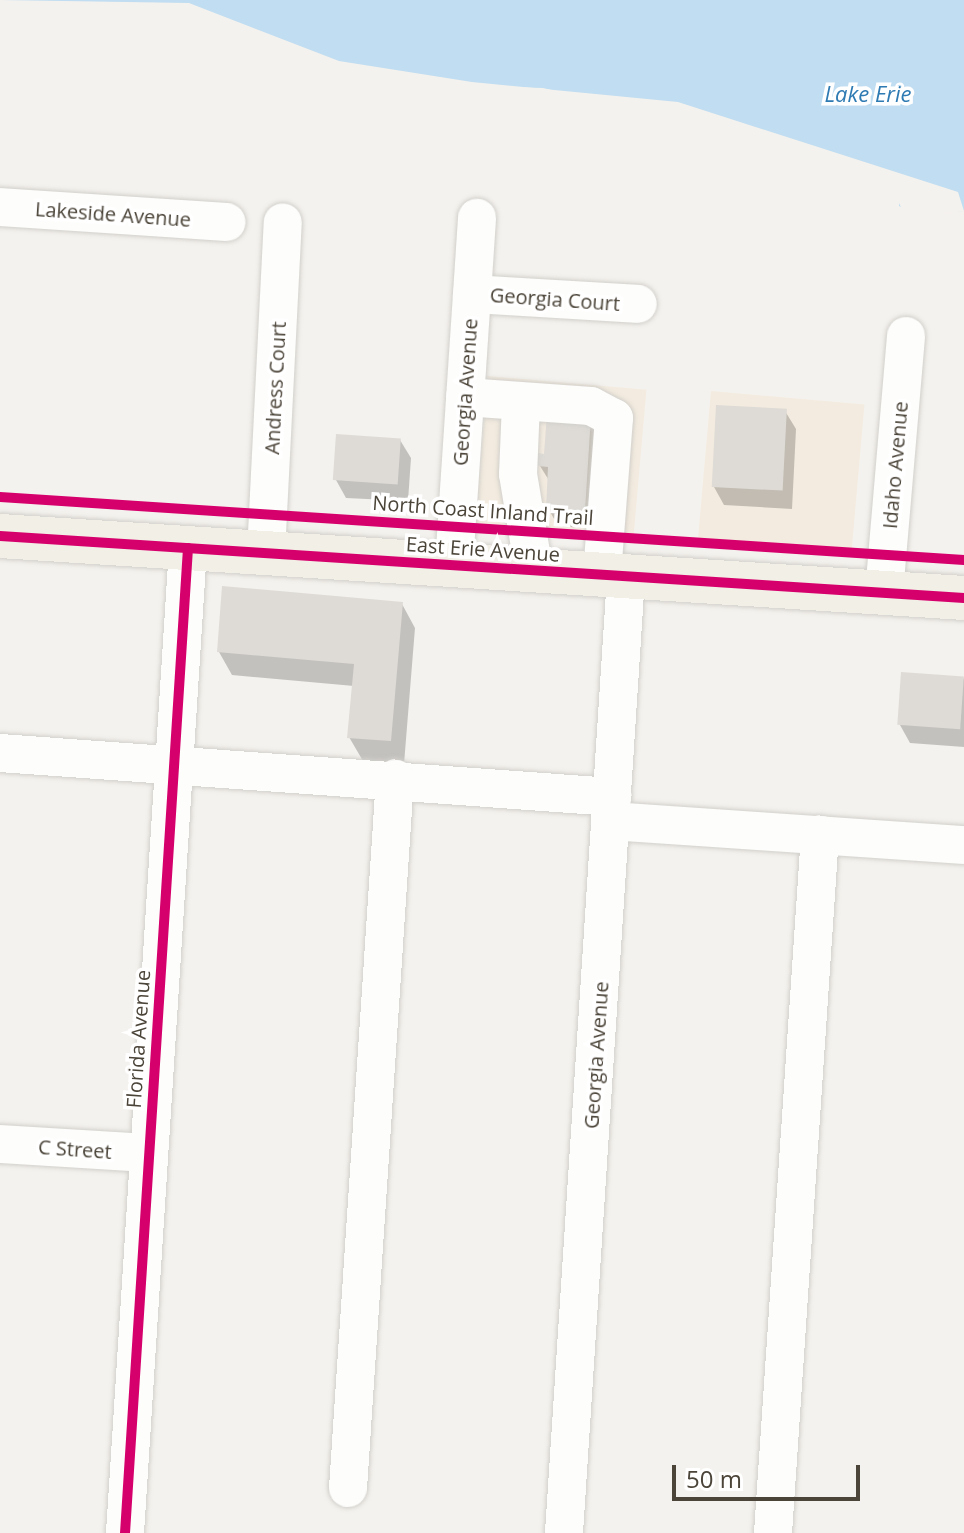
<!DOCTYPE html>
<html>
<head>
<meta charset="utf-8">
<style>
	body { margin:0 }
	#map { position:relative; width:964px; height:1533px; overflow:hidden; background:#f4f2ee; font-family:"Open Sans",sans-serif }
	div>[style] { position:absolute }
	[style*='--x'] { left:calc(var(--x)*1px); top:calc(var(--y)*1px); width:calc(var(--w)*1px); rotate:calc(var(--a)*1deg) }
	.commercial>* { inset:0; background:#f3ebdf; transform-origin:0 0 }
	.water>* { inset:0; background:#c0ddf1 }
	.pier>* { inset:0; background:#f4f2ee }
	.shadow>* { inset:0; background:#0003 }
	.building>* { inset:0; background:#dedbd6; transform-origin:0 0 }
	.roads { filter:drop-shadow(0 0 2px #d2d0cb) drop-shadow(0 0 2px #d2d0cb) }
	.minor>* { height:38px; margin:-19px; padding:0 19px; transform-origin:19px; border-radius:19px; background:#fdfdfc }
	.major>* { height:44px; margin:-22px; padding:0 22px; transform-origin:22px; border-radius:22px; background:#f2efe6 }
	.cycleway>* { height:10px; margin:-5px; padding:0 5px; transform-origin:5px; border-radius:5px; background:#d6006c }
	span { translate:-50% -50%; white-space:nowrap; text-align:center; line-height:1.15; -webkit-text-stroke:7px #fff; paint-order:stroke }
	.street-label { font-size:20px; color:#4b4439 }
	.water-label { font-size:22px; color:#2e7ab2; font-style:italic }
	.scale { position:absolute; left:672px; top:1465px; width:188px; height:36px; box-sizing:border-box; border:4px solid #4b4439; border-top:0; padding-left:10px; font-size:24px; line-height:28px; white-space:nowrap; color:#4b4439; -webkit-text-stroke:6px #fff; paint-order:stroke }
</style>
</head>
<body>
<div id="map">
	<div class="commercial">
		<i style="left:488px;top:376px;width:159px;height:150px;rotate:5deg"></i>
		<i style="left:711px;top:391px;width:154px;height:149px;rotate:5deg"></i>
	</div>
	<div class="water">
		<i style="clip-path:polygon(0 0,964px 0,964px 211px,916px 214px,899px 206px,900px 193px,642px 111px,543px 88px,510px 87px,507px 94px)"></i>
	</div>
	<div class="pier">
		<i style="clip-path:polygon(0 0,189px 3px,339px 61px,472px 82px,678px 102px,958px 192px,964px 211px,915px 218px,903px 212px,896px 196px,785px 180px,641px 115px,550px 104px,541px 92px,513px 91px,509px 98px,466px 109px,368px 94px,355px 101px,251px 75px,185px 40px,119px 27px,0 22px)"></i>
	</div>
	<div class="shadow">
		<i style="clip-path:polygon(785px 411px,796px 429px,792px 509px,724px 505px,714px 487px)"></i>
		<i style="clip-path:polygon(590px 418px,600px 436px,595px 529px,558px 526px,548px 508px,550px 482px,540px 466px)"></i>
		<i style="clip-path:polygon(400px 440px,411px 458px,408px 501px,346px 498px,336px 480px)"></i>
		<i style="clip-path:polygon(402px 604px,415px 628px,404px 764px,363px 761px,349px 737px,354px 686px,232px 675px,219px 652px)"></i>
		<i style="clip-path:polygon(964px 678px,964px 747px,910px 743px,900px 725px)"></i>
	</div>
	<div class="building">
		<i style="left:716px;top:405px;width:71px;height:82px;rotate:3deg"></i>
		<i style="clip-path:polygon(547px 413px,591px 416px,585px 511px,546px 509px,548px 467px,538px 466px,538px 453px,544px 454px)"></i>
		<i style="left:336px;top:434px;width:65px;height:46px;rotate:4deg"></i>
		<i style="clip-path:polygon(222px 586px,403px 602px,391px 741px,347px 738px,354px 664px,217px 652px)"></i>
		<i style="left:901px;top:672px;width:63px;height:53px;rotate:4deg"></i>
	</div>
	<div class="roads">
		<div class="minor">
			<i style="--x:0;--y:207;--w:227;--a:3.8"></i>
			<i style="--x:472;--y:294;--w:166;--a:3.4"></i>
			<i style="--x:465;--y:397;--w:126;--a:4.1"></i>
			<i style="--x:591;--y:406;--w:26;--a:28"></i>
			<i style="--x:614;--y:418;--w:157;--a:94.4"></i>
			<i style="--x:521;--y:403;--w:71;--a:92.4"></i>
			<i style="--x:518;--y:474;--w:98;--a:80.6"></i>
			<i style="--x:266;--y:553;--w:331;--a:-87.1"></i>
			<i style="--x:454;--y:565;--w:348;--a:-86.2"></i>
			<i style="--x:884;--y:593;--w:258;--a:-85.1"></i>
			<i style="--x:0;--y:753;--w:614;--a:4.11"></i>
			<i style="--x:611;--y:821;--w:354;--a:3.9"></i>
			<i style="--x:0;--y:1144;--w:149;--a:3.5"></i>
			<i style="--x:348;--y:1488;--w:711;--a:-86.21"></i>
			<i style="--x:125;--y:1533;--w:987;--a:-86.34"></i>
			<i style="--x:564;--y:1533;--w:959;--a:-86.29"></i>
			<i style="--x:773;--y:1533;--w:700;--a:-86.15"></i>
		</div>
		<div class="major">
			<i style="--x:0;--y:536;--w:966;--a:3.68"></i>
		</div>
	</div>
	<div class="cycleway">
		<i style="--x:0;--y:497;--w:966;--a:3.74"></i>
		<i style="--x:0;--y:536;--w:966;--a:3.68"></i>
		<i style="--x:125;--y:1533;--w:987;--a:-86.34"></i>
	</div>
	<div class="street-label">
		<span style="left:113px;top:214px;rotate:4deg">Lakeside Avenue</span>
		<span style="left:555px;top:299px;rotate:4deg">Georgia Court</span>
		<span style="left:275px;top:388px;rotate:-87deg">Andress Court</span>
		<span style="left:465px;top:392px;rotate:-86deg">Georgia Avenue</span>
		<span style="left:895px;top:465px;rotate:-85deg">Idaho Avenue</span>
		<span style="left:483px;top:510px;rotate:4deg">North Coast Inland Trail</span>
		<span style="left:483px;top:549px;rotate:4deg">East Erie Avenue</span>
		<span style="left:138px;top:1039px;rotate:-86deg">Florida Avenue</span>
		<span style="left:596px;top:1055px;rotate:-86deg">Georgia Avenue</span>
		<span style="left:75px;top:1149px;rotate:4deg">C Street</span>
	</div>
	<div class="water-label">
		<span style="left:868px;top:94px">Lake Erie</span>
	</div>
	<div class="scale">50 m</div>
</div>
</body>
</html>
